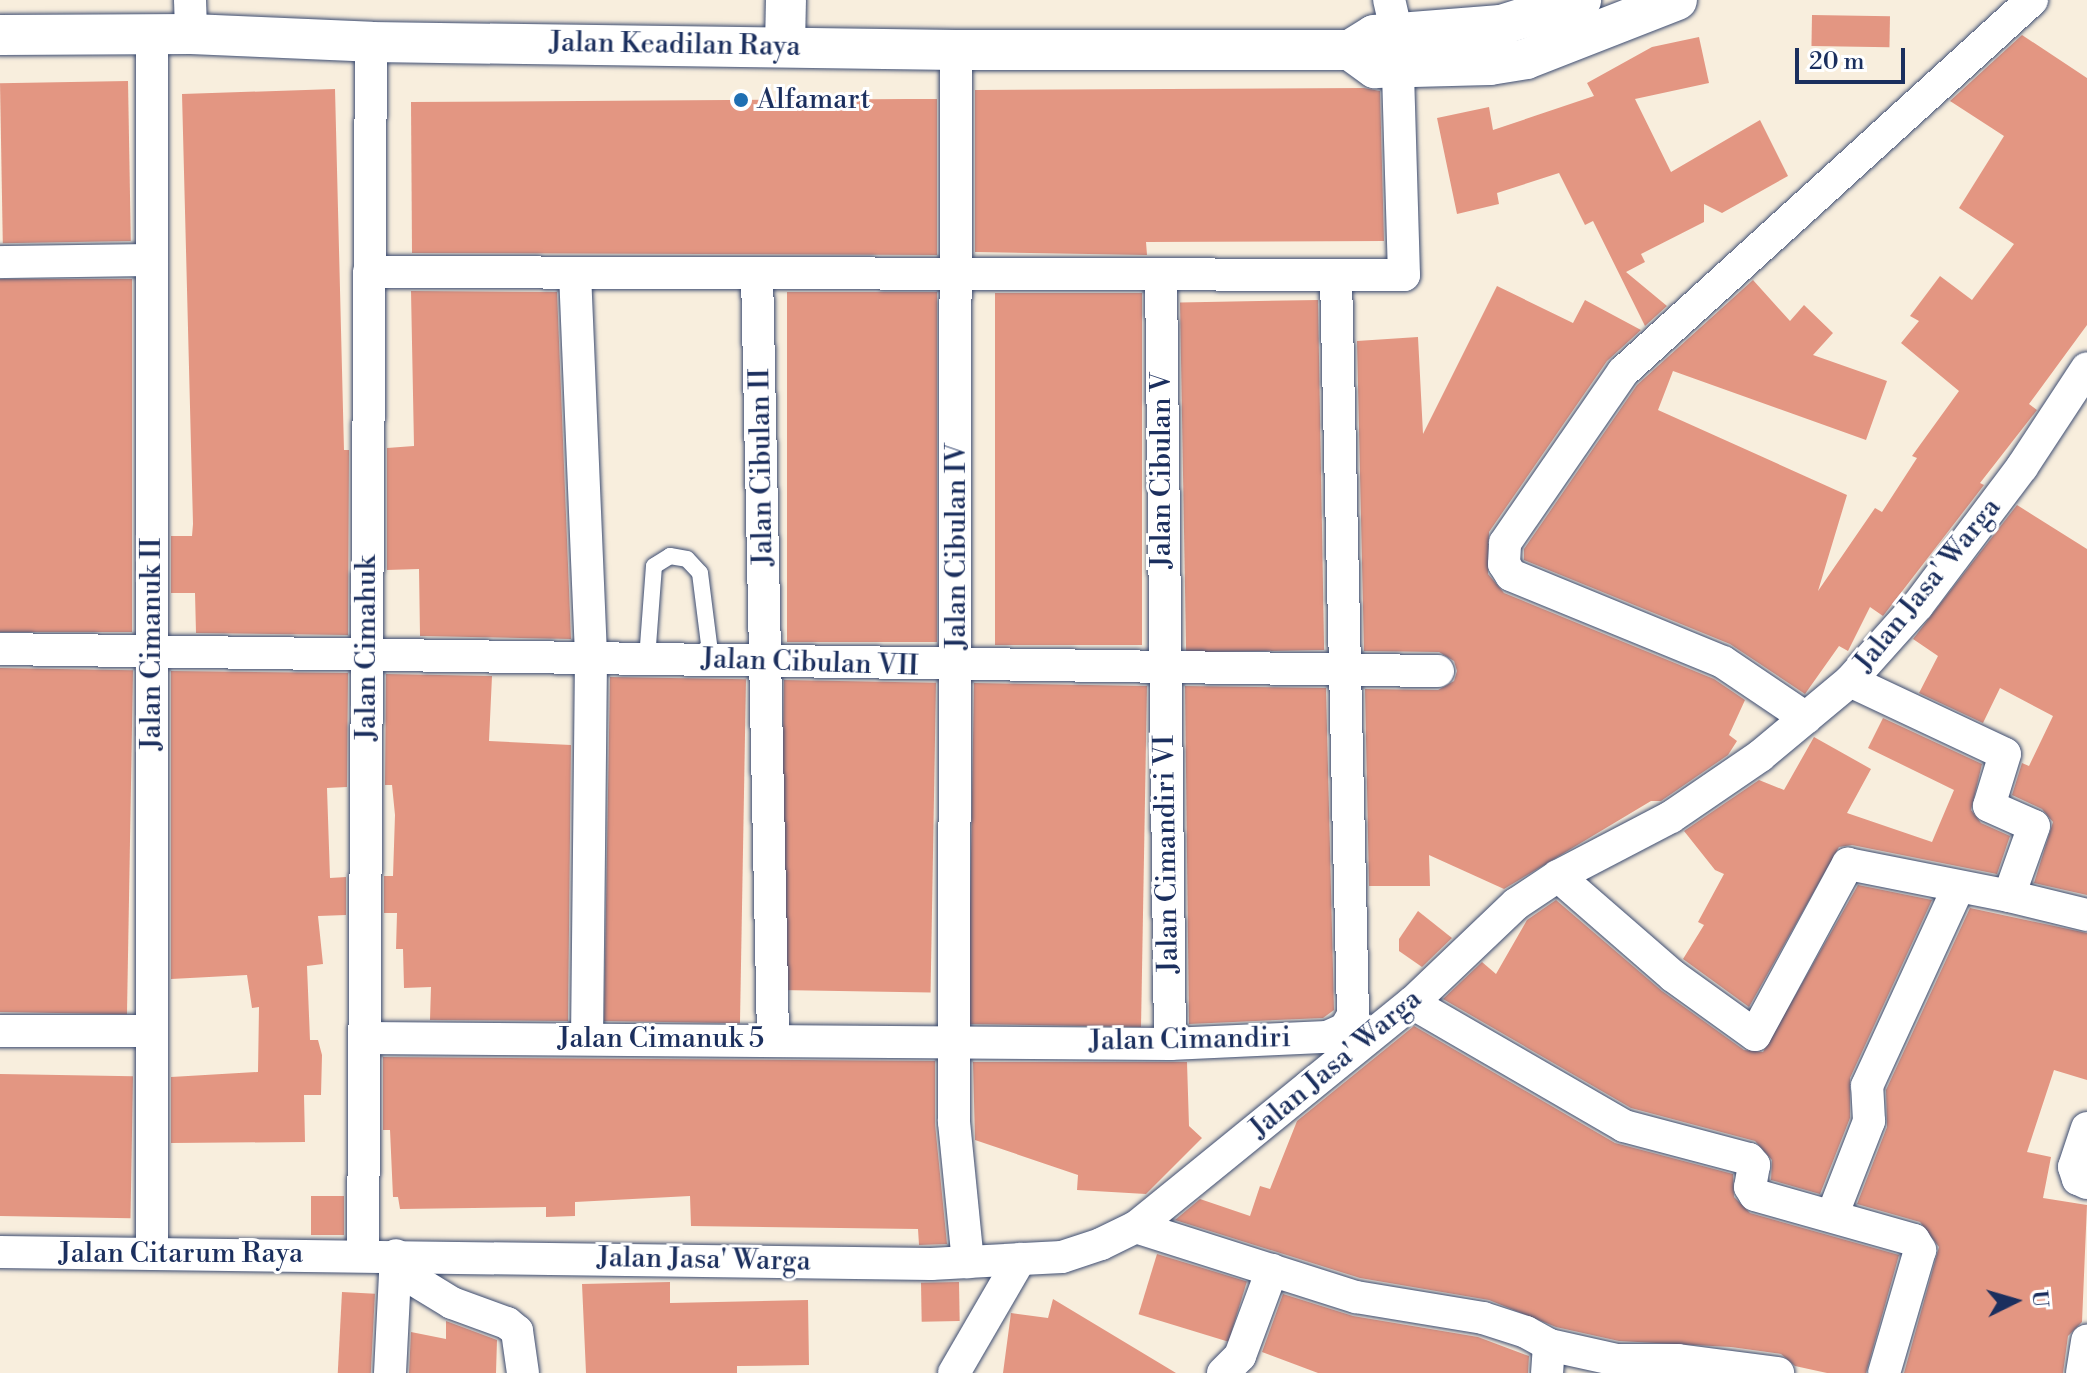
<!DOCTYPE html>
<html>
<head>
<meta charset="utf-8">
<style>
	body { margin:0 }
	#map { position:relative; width:2087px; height:1373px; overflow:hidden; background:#f8eedd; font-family:"Libre Bodoni",serif }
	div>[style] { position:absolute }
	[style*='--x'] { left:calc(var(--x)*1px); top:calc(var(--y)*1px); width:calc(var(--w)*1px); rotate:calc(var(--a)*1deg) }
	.building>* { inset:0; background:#e39682; transform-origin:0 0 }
	.roads { filter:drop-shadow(0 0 2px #3c4c71) drop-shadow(0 0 2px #3c4c71) }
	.service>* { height:16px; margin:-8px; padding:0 8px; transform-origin:8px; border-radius:8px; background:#fff }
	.minor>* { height:32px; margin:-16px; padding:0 16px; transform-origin:16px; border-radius:16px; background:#fff }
	.tertiary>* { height:40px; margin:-20px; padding:0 20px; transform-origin:20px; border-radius:20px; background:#fff }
	.dots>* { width:22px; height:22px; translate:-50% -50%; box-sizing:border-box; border:4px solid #fff; border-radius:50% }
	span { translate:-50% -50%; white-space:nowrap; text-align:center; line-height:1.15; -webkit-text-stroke:6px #fff; paint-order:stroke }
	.street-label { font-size:28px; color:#1b2f5e }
	.poi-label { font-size:28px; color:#1b2f5e }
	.left { translate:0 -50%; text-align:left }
	.north { position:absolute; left:1975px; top:1261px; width:80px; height:80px; -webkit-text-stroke:6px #fff; paint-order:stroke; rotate:85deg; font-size:22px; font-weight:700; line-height:32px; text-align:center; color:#1b2f5e }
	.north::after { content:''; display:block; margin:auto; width:28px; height:36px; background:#1b2f5e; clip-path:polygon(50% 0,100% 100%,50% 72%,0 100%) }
	.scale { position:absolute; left:1795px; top:48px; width:110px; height:36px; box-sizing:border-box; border:4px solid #1b2f5e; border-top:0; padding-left:10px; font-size:24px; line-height:28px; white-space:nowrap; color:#1b2f5e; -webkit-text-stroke:6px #fff; paint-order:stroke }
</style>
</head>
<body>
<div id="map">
	<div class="building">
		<i style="left:1812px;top:15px;width:78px;height:31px;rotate:1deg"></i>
		<i style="clip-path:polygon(2022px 35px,2087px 78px,2087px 325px,2029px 404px,2037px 410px,1980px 483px,1984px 485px,1883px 616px,1870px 607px,1848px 651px,1839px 646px,1805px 694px,1730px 644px,1524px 560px,1524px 549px,1637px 385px,1753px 280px,1790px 321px,1804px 305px,1833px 333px,1813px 355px,1887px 381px,1866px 440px,1673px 371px,1658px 410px,1847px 495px,1818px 591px,1875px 508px,1882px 512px,1917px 458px,1912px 456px,1959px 391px,1901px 343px,1919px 321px,1910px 316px,1940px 276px,1972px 300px,2014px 244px,1959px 208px,2004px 136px,1950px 101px)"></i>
		<i style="clip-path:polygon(1699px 37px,1709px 83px,1635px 99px,1671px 172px,1760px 120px,1788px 176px,1722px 213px,1704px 204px,1704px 222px,1641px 254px,1645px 262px,1626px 272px,1667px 306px,1645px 326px,1593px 221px,1585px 225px,1559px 173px,1497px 193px,1499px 204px,1457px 214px,1437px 118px,1489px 107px,1493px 130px,1594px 96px,1587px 83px,1652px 47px)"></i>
		<i style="left:128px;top:81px;width:160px;height:128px;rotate:89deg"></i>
		<i style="clip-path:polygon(1364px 88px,1380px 91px,1384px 241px,1146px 242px,1147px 255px,975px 252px,975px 90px)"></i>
		<i style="clip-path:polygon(335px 89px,344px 450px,349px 450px,348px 635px,196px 633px,195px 593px,171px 593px,171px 536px,192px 536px,193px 524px,182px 94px)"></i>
		<i style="clip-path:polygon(907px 99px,937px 99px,937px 255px,412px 253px,411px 102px)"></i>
		<i style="left:132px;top:279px;width:353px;height:132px;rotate:90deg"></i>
		<i style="clip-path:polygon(1497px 286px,1573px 323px,1585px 300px,1641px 330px,1607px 361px,1489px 532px,1488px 574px,1504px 593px,1714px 679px,1745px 700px,1729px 735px,1737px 741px,1728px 755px,1661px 801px,1651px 801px,1504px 889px,1429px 855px,1430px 886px,1369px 886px,1365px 689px,1438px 690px,1454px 681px,1457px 671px,1454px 661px,1439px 652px,1364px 651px,1357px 341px,1418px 337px,1423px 434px)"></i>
		<i style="clip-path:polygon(411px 291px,557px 292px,571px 639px,420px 636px,419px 569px,387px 570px,387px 448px,414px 446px)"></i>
		<i style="left:787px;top:292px;width:150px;height:350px"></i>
		<i style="left:995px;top:293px;width:147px;height:352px"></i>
		<i style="left:1318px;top:300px;width:350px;height:138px;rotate:89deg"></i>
		<i style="clip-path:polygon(2017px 505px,2087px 549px,2087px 895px,2034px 883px,2053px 822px,2042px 809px,2012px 795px,2022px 763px,2029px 766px,2053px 716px,2000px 688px,1983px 723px,1919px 693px,1938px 656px,1913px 639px)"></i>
		<i style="left:0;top:668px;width:133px;height:344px;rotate:1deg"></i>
		<i style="clip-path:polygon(171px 671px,348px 673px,347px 787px,327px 788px,330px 878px,346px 877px,346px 915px,318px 916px,323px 964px,307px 966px,310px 1040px,318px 1040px,322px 1055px,321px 1095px,304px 1095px,305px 1142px,171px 1143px,171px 1077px,258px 1072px,259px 1007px,252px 1008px,247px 975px,171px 979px)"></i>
		<i style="clip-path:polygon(386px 674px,492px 676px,489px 741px,571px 745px,568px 1021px,430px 1020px,431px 987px,404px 988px,403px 949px,396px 949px,397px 913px,384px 913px,384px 876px,393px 876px,395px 815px,392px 785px,385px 785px)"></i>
		<i style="left:610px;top:677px;width:136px;height:344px;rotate:1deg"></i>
		<i style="left:784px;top:680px;width:152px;height:310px;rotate:1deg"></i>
		<i style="left:974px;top:683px;width:173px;height:341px;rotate:1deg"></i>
		<i style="clip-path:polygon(1185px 686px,1326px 688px,1334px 1010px,1323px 1018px,1189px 1024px)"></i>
		<i style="clip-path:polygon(1883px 718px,1982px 764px,1971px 810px,1981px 823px,2010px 836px,1997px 874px,1852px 845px,1839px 847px,1749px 1007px,1683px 959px,1704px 925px,1698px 922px,1724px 874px,1715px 870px,1684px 831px,1759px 780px,1784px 790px,1814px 737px,1871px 769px,1847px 813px,1932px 842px,1954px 790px,1868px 748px)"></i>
		<i style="clip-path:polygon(1858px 885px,1932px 900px,1850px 1078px,1850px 1118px,1820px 1194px,1771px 1180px,1772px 1160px,1755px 1141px,1631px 1108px,1443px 999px,1482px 962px,1496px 974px,1527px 920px,1556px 900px,1662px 991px,1744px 1050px,1763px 1052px)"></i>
		<i style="clip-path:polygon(1970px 908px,2087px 933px,2087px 1080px,2054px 1070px,2027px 1152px,2051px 1157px,2043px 1198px,2087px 1205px,2082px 1322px,2068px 1336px,2063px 1373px,1904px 1373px,1939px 1247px,1920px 1222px,1857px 1204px,1887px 1127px,1886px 1090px)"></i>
		<i style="clip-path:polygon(1418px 911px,1452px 938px,1422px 967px,1399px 951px,1399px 939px)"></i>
		<i style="clip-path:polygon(1414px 1026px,1615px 1143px,1733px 1174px,1734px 1197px,1750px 1213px,1899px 1255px,1866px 1373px,1827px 1373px,1795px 1366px,1781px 1354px,1731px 1347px,1619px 1341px,1556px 1327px,1489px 1300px,1360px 1278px,1175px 1220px,1200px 1199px,1250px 1216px,1260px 1186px,1270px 1189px,1297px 1121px)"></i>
		<i style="clip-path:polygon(383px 1057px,935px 1061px,935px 1124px,947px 1244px,919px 1245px,918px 1229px,691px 1226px,690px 1196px,575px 1202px,575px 1216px,546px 1217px,546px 1207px,400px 1209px,398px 1197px,393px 1197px,390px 1130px,383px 1130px)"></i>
		<i style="clip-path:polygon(973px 1062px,1187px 1062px,1189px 1126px,1202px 1138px,1146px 1194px,1077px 1190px,1078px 1175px,975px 1140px)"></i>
		<i style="left:0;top:1074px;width:133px;height:142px;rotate:1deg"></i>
		<i style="left:344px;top:1196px;width:39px;height:33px;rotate:90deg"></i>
		<i style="left:1157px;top:1254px;width:94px;height:63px;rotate:17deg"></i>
		<i style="clip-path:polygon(670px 1282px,670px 1303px,808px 1300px,809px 1365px,737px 1366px,737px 1373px,586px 1373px,582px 1284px)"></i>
		<i style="left:959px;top:1282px;width:39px;height:38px;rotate:89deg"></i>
		<i style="left:342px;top:1292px;width:33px;height:81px;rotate:3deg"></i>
		<i style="clip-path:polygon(1283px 1294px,1353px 1316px,1478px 1337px,1529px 1356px,1528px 1373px,1318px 1373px,1262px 1352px)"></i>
		<i style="clip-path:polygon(1053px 1299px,1176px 1373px,1003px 1373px,1011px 1313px,1048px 1318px)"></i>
		<i style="clip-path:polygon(446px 1321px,497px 1340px,496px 1373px,409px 1373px,411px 1332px,446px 1339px)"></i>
	</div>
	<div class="roads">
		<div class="service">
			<i style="--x:647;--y:659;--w:93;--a:-85.7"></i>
			<i style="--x:654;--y:566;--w:19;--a:-32"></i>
			<i style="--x:670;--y:556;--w:17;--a:10"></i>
			<i style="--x:687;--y:559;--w:19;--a:47"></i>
			<i style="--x:700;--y:573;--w:88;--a:82.8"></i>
		</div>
		<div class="minor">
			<i style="--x:190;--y:0;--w:34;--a:88"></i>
			<i style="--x:956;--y:50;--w:1072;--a:90.11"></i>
			<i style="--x:954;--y:1122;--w:141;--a:84.3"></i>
			<i style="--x:0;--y:262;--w:152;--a:-0.8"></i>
			<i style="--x:369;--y:272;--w:1035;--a:0.17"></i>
			<i style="--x:1404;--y:275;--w:241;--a:-91.7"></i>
			<i style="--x:1397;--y:34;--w:35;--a:-103"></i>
			<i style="--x:575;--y:273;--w:385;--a:87.6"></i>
			<i style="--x:591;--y:658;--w:381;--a:90.6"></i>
			<i style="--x:757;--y:273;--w:767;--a:88.8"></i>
			<i style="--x:1161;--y:275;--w:769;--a:89.33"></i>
			<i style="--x:0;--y:649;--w:1438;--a:0.88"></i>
			<i style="--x:1850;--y:681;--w:171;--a:25.2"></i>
			<i style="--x:2005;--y:754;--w:54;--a:107.1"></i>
			<i style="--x:1989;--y:806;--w:49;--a:24"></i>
			<i style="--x:2034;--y:826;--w:74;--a:109.7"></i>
			<i style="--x:2009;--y:896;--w:80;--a:13.7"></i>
			<i style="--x:1806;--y:718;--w:100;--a:-146"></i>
			<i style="--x:1723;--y:662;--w:229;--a:-157.7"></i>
			<i style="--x:1511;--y:575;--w:13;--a:-122"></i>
			<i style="--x:1504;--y:564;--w:21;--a:-87"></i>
			<i style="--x:1505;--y:543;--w:208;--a:-55.4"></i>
			<i style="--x:1623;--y:372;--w:553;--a:-42.29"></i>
			<i style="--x:1558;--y:876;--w:152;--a:41"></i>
			<i style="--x:1673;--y:976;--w:101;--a:35.7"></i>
			<i style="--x:1755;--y:1035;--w:195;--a:-61.5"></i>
			<i style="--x:1848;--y:864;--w:164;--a:11.2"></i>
			<i style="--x:1412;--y:1003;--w:245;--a:30.1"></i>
			<i style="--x:1624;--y:1126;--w:129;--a:14.8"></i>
			<i style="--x:1749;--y:1159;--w:8;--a:50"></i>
			<i style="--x:1754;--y:1165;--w:22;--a:100"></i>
			<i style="--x:1750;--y:1187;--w:9;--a:58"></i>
			<i style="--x:1755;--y:1195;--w:165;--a:15.8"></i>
			<i style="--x:1914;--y:1240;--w:12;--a:59"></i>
			<i style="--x:1920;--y:1250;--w:128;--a:106.3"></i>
			<i style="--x:0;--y:1031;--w:152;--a:0"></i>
			<i style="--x:364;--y:1038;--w:806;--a:0.43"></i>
			<i style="--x:1170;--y:1044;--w:157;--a:-2.6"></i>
			<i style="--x:1327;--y:1037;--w:20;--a:-24"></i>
			<i style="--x:1345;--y:1029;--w:16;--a:-60"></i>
			<i style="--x:1353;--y:1015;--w:740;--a:-91.32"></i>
			<i style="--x:2087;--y:1128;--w:41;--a:108.4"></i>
			<i style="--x:2074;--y:1167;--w:13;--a:72"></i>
			<i style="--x:2078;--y:1179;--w:10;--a:24"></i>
			<i style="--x:1832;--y:1216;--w:102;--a:-68.7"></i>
			<i style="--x:1869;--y:1121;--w:35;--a:-93"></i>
			<i style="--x:1867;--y:1086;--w:218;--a:-65.3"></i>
			<i style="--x:1136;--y:1227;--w:231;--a:17.7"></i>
			<i style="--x:1356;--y:1297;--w:129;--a:9.4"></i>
			<i style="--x:1483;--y:1318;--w:45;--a:18"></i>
			<i style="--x:1526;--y:1332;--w:26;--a:29"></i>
			<i style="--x:1549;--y:1345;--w:28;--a:94"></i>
			<i style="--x:0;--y:1252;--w:931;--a:0.74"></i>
			<i style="--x:931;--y:1264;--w:131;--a:-3.1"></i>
			<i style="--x:1062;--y:1257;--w:41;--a:-18.4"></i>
			<i style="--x:1101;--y:1244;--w:39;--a:-26"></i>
			<i style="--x:1136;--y:1227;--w:355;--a:-39.1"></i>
			<i style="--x:1412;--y:1003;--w:144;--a:-43.6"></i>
			<i style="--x:1516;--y:904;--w:50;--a:-33.7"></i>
			<i style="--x:1558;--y:876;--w:127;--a:-27.6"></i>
			<i style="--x:1671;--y:817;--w:108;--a:-34.4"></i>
			<i style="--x:1760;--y:756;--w:117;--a:-39.8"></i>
			<i style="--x:1850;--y:681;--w:102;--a:-48.2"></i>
			<i style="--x:1918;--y:605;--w:173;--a:-53"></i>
			<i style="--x:2022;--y:467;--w:118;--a:-56.7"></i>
			<i style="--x:363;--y:1253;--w:1211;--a:-89.62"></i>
			<i style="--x:152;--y:1254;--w:1220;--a:-90"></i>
			<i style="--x:398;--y:1270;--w:63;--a:31.4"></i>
			<i style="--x:452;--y:1303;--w:59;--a:20"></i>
			<i style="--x:507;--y:1323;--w:13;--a:39"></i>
			<i style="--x:517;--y:1331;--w:42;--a:81.9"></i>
			<i style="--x:1549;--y:1345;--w:70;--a:12.4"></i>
			<i style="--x:1617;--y:1360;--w:61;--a:0"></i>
			<i style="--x:1678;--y:1360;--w:101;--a:7.4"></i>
			<i style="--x:390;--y:1373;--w:118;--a:-87.1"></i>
			<i style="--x:954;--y:1373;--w:132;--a:-59.9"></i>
			<i style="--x:1223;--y:1373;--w:24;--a:-45"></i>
			<i style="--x:1240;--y:1356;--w:92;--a:-69.6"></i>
			<i style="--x:2082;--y:1373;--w:33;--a:-81"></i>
		</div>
		<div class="tertiary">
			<i style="--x:0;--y:35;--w:191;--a:-0.3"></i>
			<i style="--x:191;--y:34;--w:180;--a:2.5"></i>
			<i style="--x:371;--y:42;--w:585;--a:0.78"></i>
			<i style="--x:956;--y:50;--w:394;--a:0"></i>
			<i style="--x:785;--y:46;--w:46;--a:-88.8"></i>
			<i style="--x:1350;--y:50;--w:31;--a:36"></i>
			<i style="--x:1375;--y:68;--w:115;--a:-1.5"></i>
			<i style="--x:1490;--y:65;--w:36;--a:-9"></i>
			<i style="--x:1526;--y:59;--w:162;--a:-21.3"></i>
			<i style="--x:1350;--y:50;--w:28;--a:-32"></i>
			<i style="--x:1374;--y:35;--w:127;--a:-4.5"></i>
			<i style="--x:1501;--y:25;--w:84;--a:-17.4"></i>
		</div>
	</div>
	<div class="dots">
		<i style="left:741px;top:100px;background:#1f6fb2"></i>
	</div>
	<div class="street-label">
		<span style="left:675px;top:45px;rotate:1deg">Jalan Keadilan Raya</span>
		<span style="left:762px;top:467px;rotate:-91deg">Jalan Cibulan II</span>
		<span style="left:1162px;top:470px;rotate:-90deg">Jalan Cibulan V</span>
		<span style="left:957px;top:546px;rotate:-90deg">Jalan Cibulan IV</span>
		<span style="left:1928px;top:585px;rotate:-51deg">Jalan Jasa' Warga</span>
		<span style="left:152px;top:644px;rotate:-90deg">Jalan Cimanuk II</span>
		<span style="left:367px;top:648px;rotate:-90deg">Jalan Cimahuk</span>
		<span style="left:810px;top:663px;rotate:2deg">Jalan Cibulan VII</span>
		<span style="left:1167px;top:854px;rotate:-91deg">Jalan Cimandiri VI</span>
		<span style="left:661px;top:1039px">Jalan Cimanuk 5</span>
		<span style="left:1190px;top:1040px;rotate:-1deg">Jalan Cimandiri</span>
		<span style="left:1336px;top:1064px;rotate:-40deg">Jalan Jasa' Warga</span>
		<span style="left:181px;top:1254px">Jalan Citarum Raya</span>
		<span style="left:704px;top:1260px;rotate:1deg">Jalan Jasa' Warga</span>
	</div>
	<div class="poi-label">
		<span class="left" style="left:757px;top:100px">Alfamart</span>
	</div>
	<div class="north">U</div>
	<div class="scale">20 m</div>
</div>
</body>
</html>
